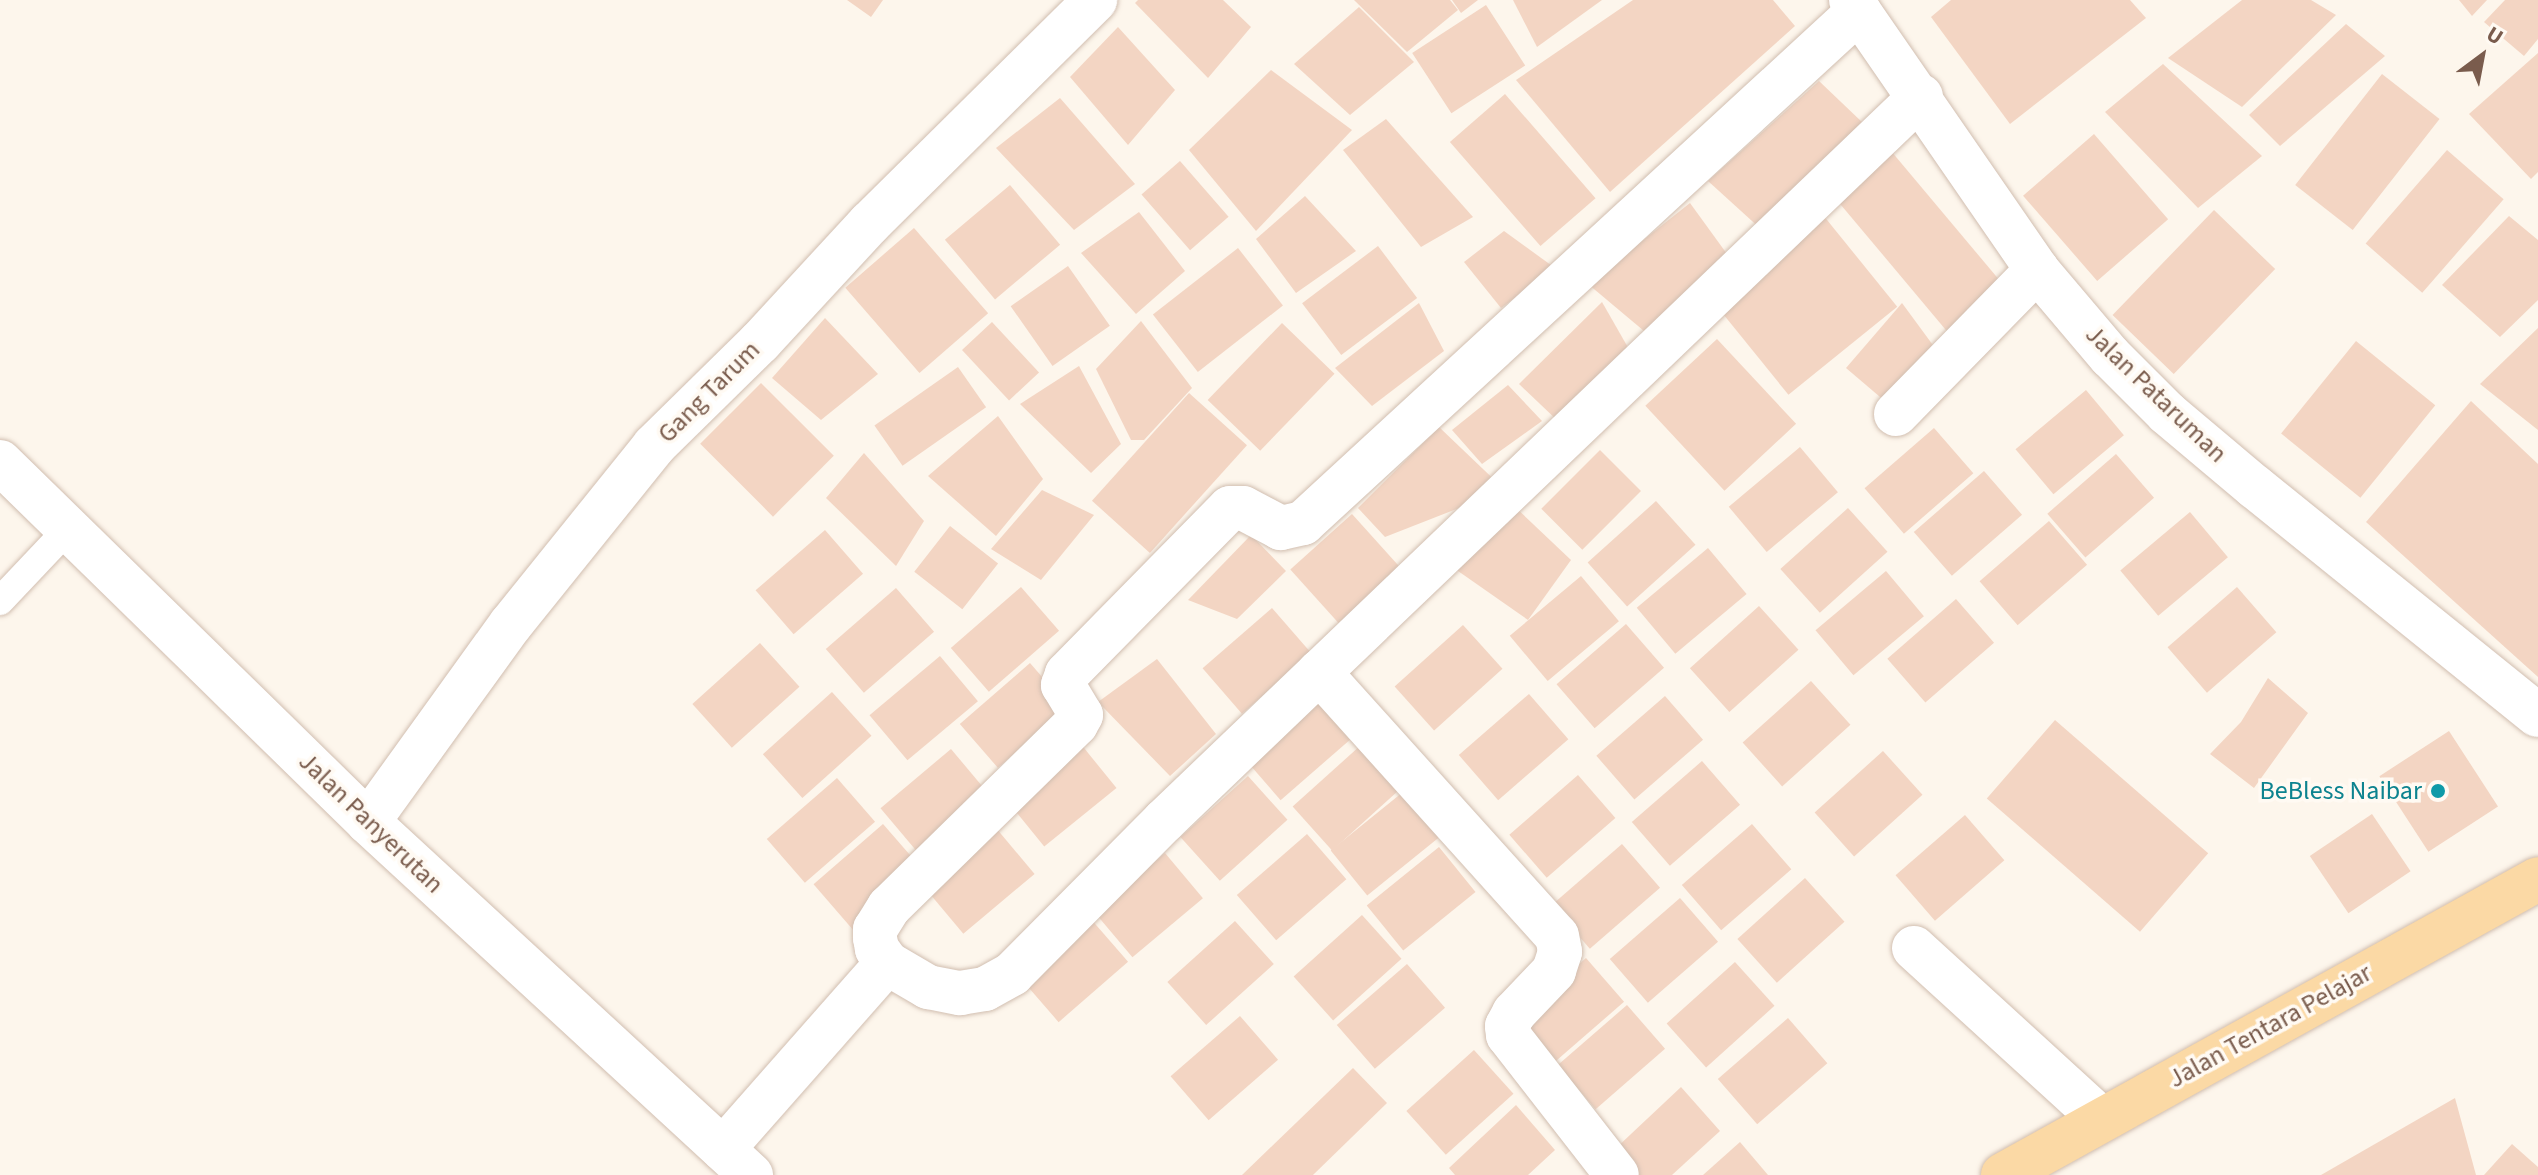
<!DOCTYPE html>
<html>
<head>
<meta charset="utf-8">
<style>
	body { margin:0 }
	#map { position:relative; width:2538px; height:1175px; overflow:hidden; background:#fdf6ec; font-family:"Source Sans 3",sans-serif }
	div>[style] { position:absolute }
	[style*='--x'] { left:calc(var(--x)*1px); top:calc(var(--y)*1px); width:calc(var(--w)*1px); rotate:calc(var(--a)*1deg) }
	.building>* { inset:0; background:#f3d5c3; transform-origin:0 0 }
	.roads { filter:drop-shadow(0 0 2px #d1beb0) drop-shadow(0 0 2px #d1beb0) }
	.lane>* { height:28px; margin:-14px; padding:0 14px; transform-origin:14px; border-radius:14px; background:#fff }
	.street>* { height:44px; margin:-22px; padding:0 22px; transform-origin:22px; border-radius:22px; background:#fff }
	.secondary>* { height:44px; margin:-22px; padding:0 22px; transform-origin:22px; border-radius:22px; background:#fff }
	.primary>* { height:44px; margin:-22px; padding:0 22px; transform-origin:22px; border-radius:22px; background:#fbd9a5 }
	.dots>* { width:22px; height:22px; translate:-50% -50%; box-sizing:border-box; border:4px solid #fffaf3; border-radius:50% }
	span { translate:-50% -50%; white-space:nowrap; text-align:center; line-height:1.15; -webkit-text-stroke:7px #fffaf3; paint-order:stroke }
	.street-label { font-size:26px; color:#7a5c4d }
	.culture-label { font-size:26px; color:#0d838f }
	.right { translate:-100% -50%; text-align:right }
	.north { position:absolute; left:2442px; top:16px; width:80px; height:80px; -webkit-text-stroke:6px #fffaf3; paint-order:stroke; rotate:32deg; font-size:22px; font-weight:700; line-height:32px; text-align:center; color:#7a5c4d }
	.north::after { content:''; display:block; margin:auto; width:28px; height:36px; background:#7a5c4d; clip-path:polygon(50% 0,100% 100%,50% 72%,0 100%) }
</style>
</head>
<body>
<div id="map">
	<div class="building">
		<i style="clip-path:polygon(847px 0,883px 0,871px 17px)"></i>
		<i style="clip-path:polygon(1138px 0,1223px 0,1251px 27px,1208px 78px,1135px 3px)"></i>
		<i style="clip-path:polygon(1354px 0,1450px 0,1458px 10px,1407px 52px)"></i>
		<i style="clip-path:polygon(1452px 0,1478px 0,1461px 13px)"></i>
		<i style="clip-path:polygon(1513px 0,1602px 0,1537px 47px)"></i>
		<i style="clip-path:polygon(1633px 0,1773px 0,1795px 26px,1610px 192px,1516px 80px)"></i>
		<i style="clip-path:polygon(1951px 0,2130px 0,2146px 18px,2010px 124px,1931px 17px)"></i>
		<i style="clip-path:polygon(2242px 0,2311px 0,2336px 15px,2242px 107px,2168px 58px)"></i>
		<i style="clip-path:polygon(2459px 0,2487px 0,2472px 16px)"></i>
		<i style="clip-path:polygon(2505px 0,2538px 0,2538px 39px,2524px 56px,2484px 22px)"></i>
		<i style="left:1486px;top:5px;width:72px;height:88px;rotate:57deg"></i>
		<i style="clip-path:polygon(1359px 7px,1414px 62px,1350px 115px,1294px 64px)"></i>
		<i style="clip-path:polygon(2346px 24px,2385px 56px,2280px 146px,2249px 115px)"></i>
		<i style="clip-path:polygon(1118px 27px,1175px 90px,1128px 145px,1070px 77px)"></i>
		<i style="clip-path:polygon(2538px 53px,2538px 172px,2531px 179px,2469px 114px)"></i>
		<i style="clip-path:polygon(2163px 64px,2262px 156px,2198px 208px,2105px 112px)"></i>
		<i style="clip-path:polygon(1271px 70px,1352px 130px,1256px 231px,1189px 150px)"></i>
		<i style="left:2382px;top:74px;width:73px;height:141px;rotate:38deg"></i>
		<i style="clip-path:polygon(1819px 81px,1863px 123px,1763px 231px,1708px 181px)"></i>
		<i style="left:1505px;top:94px;width:138px;height:73px;rotate:49deg"></i>
		<i style="clip-path:polygon(1060px 98px,1135px 184px,1074px 230px,996px 148px)"></i>
		<i style="clip-path:polygon(1386px 119px,1473px 217px,1421px 247px,1343px 150px)"></i>
		<i style="left:2094px;top:134px;width:113px;height:94px;rotate:49deg"></i>
		<i style="left:1886px;top:145px;width:188px;height:73px;rotate:50deg"></i>
		<i style="left:2447px;top:150px;width:75px;height:124px;rotate:41deg"></i>
		<i style="left:1180px;top:161px;width:74px;height:51px;rotate:49deg"></i>
		<i style="left:1010px;top:185px;width:78px;height:85px;rotate:50deg"></i>
		<i style="clip-path:polygon(1305px 196px,1356px 251px,1296px 293px,1256px 239px)"></i>
		<i style="clip-path:polygon(1690px 203px,1727px 254px,1644px 331px,1588px 284px)"></i>
		<i style="left:2214px;top:210px;width:85px;height:146px;rotate:44deg"></i>
		<i style="clip-path:polygon(1139px 212px,1185px 271px,1136px 314px,1081px 253px)"></i>
		<i style="left:1823px;top:215px;width:118px;height:140px;rotate:51deg"></i>
		<i style="clip-path:polygon(2509px 216px,2538px 240px,2538px 300px,2500px 337px,2442px 285px)"></i>
		<i style="left:914px;top:228px;width:113px;height:91px;rotate:49deg"></i>
		<i style="clip-path:polygon(1504px 231px,1555px 268px,1501px 308px,1464px 262px)"></i>
		<i style="left:1378px;top:246px;width:65px;height:95px;rotate:53deg"></i>
		<i style="left:1238px;top:248px;width:73px;height:108px;rotate:52deg"></i>
		<i style="left:1068px;top:266px;width:73px;height:70px;rotate:55deg"></i>
		<i style="clip-path:polygon(1602px 302px,1630px 351px,1560px 423px,1519px 384px)"></i>
		<i style="clip-path:polygon(1419px 303px,1444px 351px,1372px 406px,1335px 368px)"></i>
		<i style="clip-path:polygon(1902px 303px,1938px 352px,1893px 408px,1846px 368px)"></i>
		<i style="clip-path:polygon(825px 318px,878px 374px,821px 420px,772px 378px)"></i>
		<i style="clip-path:polygon(1141px 321px,1192px 388px,1144px 440px,1131px 440px,1096px 369px)"></i>
		<i style="left:992px;top:322px;width:69px;height:41px;rotate:47deg"></i>
		<i style="left:1282px;top:323px;width:73px;height:107px;rotate:44deg"></i>
		<i style="clip-path:polygon(2538px 328px,2538px 430px,2480px 384px)"></i>
		<i style="left:1717px;top:339px;width:116px;height:98px;rotate:47deg"></i>
		<i style="left:2356px;top:341px;width:102px;height:119px;rotate:39deg"></i>
		<i style="clip-path:polygon(1079px 366px,1121px 444px,1091px 473px,1020px 404px)"></i>
		<i style="left:958px;top:367px;width:49px;height:102px;rotate:55deg"></i>
		<i style="left:761px;top:383px;width:103px;height:86px;rotate:45deg"></i>
		<i style="clip-path:polygon(1508px 385px,1542px 421px,1482px 464px,1452px 430px)"></i>
		<i style="left:2086px;top:390px;width:59px;height:92px;rotate:50deg"></i>
		<i style="left:1189px;top:393px;width:78px;height:145px;rotate:42deg"></i>
		<i style="clip-path:polygon(2471px 401px,2538px 464px,2538px 677px,2366px 522px)"></i>
		<i style="clip-path:polygon(998px 416px,1043px 479px,996px 536px,928px 476px)"></i>
		<i style="clip-path:polygon(1439px 427px,1505px 490px,1385px 537px,1358px 508px)"></i>
		<i style="left:1934px;top:428px;width:60px;height:92px;rotate:49deg"></i>
		<i style="left:1800px;top:447px;width:59px;height:93px;rotate:50deg"></i>
		<i style="left:1600px;top:450px;width:58px;height:83px;rotate:45deg"></i>
		<i style="clip-path:polygon(864px 453px,924px 521px,896px 566px,826px 498px)"></i>
		<i style="left:2116px;top:454px;width:58px;height:91px;rotate:49deg"></i>
		<i style="left:1984px;top:471px;width:58px;height:93px;rotate:49deg"></i>
		<i style="clip-path:polygon(1042px 490px,1094px 515px,1041px 580px,991px 549px)"></i>
		<i style="left:1656px;top:501px;width:59px;height:92px;rotate:48deg"></i>
		<i style="clip-path:polygon(1513px 505px,1571px 560px,1528px 620px,1448px 564px)"></i>
		<i style="left:1848px;top:508px;width:59px;height:91px;rotate:48deg"></i>
		<i style="left:2190px;top:512px;width:59px;height:91px;rotate:50deg"></i>
		<i style="left:1352px;top:514px;width:72px;height:83px;rotate:48deg"></i>
		<i style="left:2049px;top:521px;width:58px;height:92px;rotate:49deg"></i>
		<i style="left:950px;top:526px;width:61px;height:58px;rotate:38deg"></i>
		<i style="left:825px;top:530px;width:58px;height:92px;rotate:49deg"></i>
		<i style="clip-path:polygon(1251px 535px,1286px 571px,1237px 619px,1188px 600px)"></i>
		<i style="left:1708px;top:548px;width:60px;height:93px;rotate:50deg"></i>
		<i style="left:1886px;top:571px;width:59px;height:92px;rotate:50deg"></i>
		<i style="left:1581px;top:576px;width:59px;height:93px;rotate:50deg"></i>
		<i style="left:1021px;top:587px;width:58px;height:93px;rotate:49deg"></i>
		<i style="left:2237px;top:587px;width:60px;height:92px;rotate:49deg"></i>
		<i style="left:896px;top:588px;width:58px;height:93px;rotate:49deg"></i>
		<i style="left:1956px;top:599px;width:58px;height:91px;rotate:49deg"></i>
		<i style="left:1759px;top:606px;width:59px;height:93px;rotate:48deg"></i>
		<i style="left:1272px;top:608px;width:60px;height:92px;rotate:49deg"></i>
		<i style="left:1626px;top:624px;width:58px;height:92px;rotate:49deg"></i>
		<i style="left:1463px;top:625px;width:59px;height:92px;rotate:48deg"></i>
		<i style="left:760px;top:643px;width:59px;height:91px;rotate:48deg"></i>
		<i style="left:940px;top:656px;width:59px;height:92px;rotate:50deg"></i>
		<i style="clip-path:polygon(1157px 659px,1216px 734px,1170px 776px,1098px 702px)"></i>
		<i style="left:1030px;top:663px;width:58px;height:93px;rotate:49deg"></i>
		<i style="clip-path:polygon(2268px 678px,2308px 713px,2254px 788px,2210px 754px,2241px 722px)"></i>
		<i style="left:1811px;top:681px;width:59px;height:92px;rotate:48deg"></i>
		<i style="left:832px;top:692px;width:59px;height:93px;rotate:48deg"></i>
		<i style="left:1529px;top:694px;width:60px;height:93px;rotate:49deg"></i>
		<i style="left:1312px;top:696px;width:58px;height:92px;rotate:49deg"></i>
		<i style="left:1665px;top:696px;width:58px;height:91px;rotate:49deg"></i>
		<i style="left:2055px;top:720px;width:203px;height:104px;rotate:41deg"></i>
		<i style="left:2449px;top:731px;width:90px;height:83px;rotate:57deg"></i>
		<i style="left:1080px;top:743px;width:58px;height:93px;rotate:51deg"></i>
		<i style="left:1361px;top:745px;width:59px;height:92px;rotate:48deg"></i>
		<i style="left:951px;top:749px;width:59px;height:92px;rotate:50deg"></i>
		<i style="left:1883px;top:751px;width:59px;height:92px;rotate:48deg"></i>
		<i style="left:1702px;top:761px;width:58px;height:93px;rotate:49deg"></i>
		<i style="left:1578px;top:775px;width:57px;height:91px;rotate:49deg"></i>
		<i style="left:1248px;top:776px;width:59px;height:91px;rotate:48deg"></i>
		<i style="left:837px;top:778px;width:58px;height:93px;rotate:49deg"></i>
		<i style="left:1403px;top:792px;width:58px;height:93px;rotate:51deg"></i>
		<i style="left:2372px;top:814px;width:69px;height:75px;rotate:56deg"></i>
		<i style="left:1965px;top:815px;width:60px;height:92px;rotate:49deg"></i>
		<i style="left:883px;top:824px;width:60px;height:92px;rotate:49deg"></i>
		<i style="left:1752px;top:824px;width:60px;height:93px;rotate:49deg"></i>
		<i style="left:996px;top:828px;width:60px;height:93px;rotate:50deg"></i>
		<i style="left:1307px;top:834px;width:60px;height:93px;rotate:49deg"></i>
		<i style="left:1622px;top:844px;width:58px;height:93px;rotate:49deg"></i>
		<i style="left:1439px;top:847px;width:58px;height:93px;rotate:51deg"></i>
		<i style="left:1165px;top:853px;width:59px;height:92px;rotate:50deg"></i>
		<i style="left:1805px;top:878px;width:59px;height:91px;rotate:48deg"></i>
		<i style="left:1680px;top:898px;width:58px;height:93px;rotate:49deg"></i>
		<i style="left:1362px;top:915px;width:59px;height:92px;rotate:48deg"></i>
		<i style="left:1090px;top:918px;width:58px;height:92px;rotate:49deg"></i>
		<i style="left:1235px;top:921px;width:58px;height:91px;rotate:48deg"></i>
		<i style="left:1586px;top:958px;width:58px;height:93px;rotate:49deg"></i>
		<i style="left:1735px;top:962px;width:59px;height:92px;rotate:48deg"></i>
		<i style="left:1407px;top:964px;width:58px;height:93px;rotate:49deg"></i>
		<i style="left:1627px;top:1005px;width:58px;height:92px;rotate:49deg"></i>
		<i style="left:1240px;top:1016px;width:58px;height:92px;rotate:49deg"></i>
		<i style="left:1788px;top:1018px;width:60px;height:93px;rotate:49deg"></i>
		<i style="left:1474px;top:1050px;width:59px;height:91px;rotate:48deg"></i>
		<i style="clip-path:polygon(1353px 1068px,1387px 1103px,1313px 1175px,1242px 1175px)"></i>
		<i style="clip-path:polygon(1681px 1087px,1720px 1131px,1672px 1175px,1636px 1175px,1614px 1150px)"></i>
		<i style="clip-path:polygon(2455px 1098px,2476px 1175px,2321px 1175px)"></i>
		<i style="clip-path:polygon(1516px 1105px,1555px 1150px,1528px 1175px,1455px 1175px,1449px 1168px)"></i>
		<i style="clip-path:polygon(1740px 1142px,1768px 1175px,1703px 1175px)"></i>
		<i style="clip-path:polygon(2512px 1144px,2538px 1167px,2538px 1175px,2484px 1175px)"></i>
	</div>
	<div class="roads">
		<div class="lane">
			<i style="--x:0;--y:601;--w:102;--a:-46.6"></i>
		</div>
		<div class="street">
			<i style="--x:1859;--y:11;--w:756;--a:137.36"></i>
			<i style="--x:1303;--y:523;--w:23;--a:167"></i>
			<i style="--x:1281;--y:528;--w:43;--a:-152.2"></i>
			<i style="--x:1243;--y:508;--w:13;--a:180"></i>
			<i style="--x:1230;--y:508;--w:233;--a:134.5"></i>
			<i style="--x:1067;--y:674;--w:12;--a:110"></i>
			<i style="--x:1063;--y:685;--w:35;--a:59"></i>
			<i style="--x:1081;--y:715;--w:10;--a:119"></i>
			<i style="--x:1076;--y:724;--w:262;--a:135.6"></i>
			<i style="--x:889;--y:907;--w:26;--a:122"></i>
			<i style="--x:875;--y:929;--w:9;--a:90"></i>
			<i style="--x:875;--y:938;--w:11;--a:80"></i>
			<i style="--x:877;--y:949;--w:17;--a:54"></i>
			<i style="--x:887;--y:963;--w:48;--a:30.3"></i>
			<i style="--x:928;--y:987;--w:33;--a:11"></i>
			<i style="--x:960;--y:993;--w:25;--a:-9"></i>
			<i style="--x:985;--y:989;--w:31;--a:-29"></i>
			<i style="--x:1012;--y:974;--w:216;--a:-45.2"></i>
			<i style="--x:1164;--y:821;--w:1048;--a:-43.76"></i>
			<i style="--x:1896;--y:414;--w:202;--a:-45.6"></i>
			<i style="--x:1319;--y:672;--w:355;--a:48"></i>
			<i style="--x:1557;--y:936;--w:16;--a:79"></i>
			<i style="--x:1560;--y:952;--w:20;--a:108"></i>
			<i style="--x:1554;--y:971;--w:58;--a:133.6"></i>
			<i style="--x:1514;--y:1013;--w:15;--a:118"></i>
			<i style="--x:1507;--y:1026;--w:9;--a:84"></i>
			<i style="--x:1508;--y:1035;--w:177;--a:52.1"></i>
			<i style="--x:368;--y:822;--w:244;--a:-54.2"></i>
			<i style="--x:511;--y:624;--w:228;--a:-51.2"></i>
			<i style="--x:654;--y:446;--w:148;--a:-44.5"></i>
			<i style="--x:760;--y:342;--w:162;--a:-47.3"></i>
			<i style="--x:870;--y:223;--w:317;--a:-44.7"></i>
			<i style="--x:1914;--y:948;--w:252;--a:42.4"></i>
			<i style="--x:723;--y:1149;--w:248;--a:-48.6"></i>
		</div>
		<div class="secondary">
			<i style="--x:1851;--y:0;--w:328;--a:55.4"></i>
			<i style="--x:2037;--y:270;--w:113;--a:49.7"></i>
			<i style="--x:2110;--y:356;--w:81;--a:45"></i>
			<i style="--x:2167;--y:413;--w:115;--a:40.1"></i>
			<i style="--x:2255;--y:487;--w:363;--a:38.9"></i>
			<i style="--x:0;--y:462;--w:515;--a:44.37"></i>
			<i style="--x:368;--y:822;--w:521;--a:42.67"></i>
		</div>
		<div class="primary">
			<i style="--x:2003;--y:1175;--w:611;--a:-28.95"></i>
		</div>
	</div>
	<div class="dots">
		<i style="left:2438px;top:791px;background:#0f9aa8"></i>
	</div>
	<div class="street-label">
		<span style="left:709px;top:392px;rotate:-45deg">Gang Tarum</span>
		<span style="left:2156px;top:394px;rotate:44deg">Jalan Pataruman</span>
		<span style="left:371px;top:823px;rotate:44deg">Jalan Panyerutan</span>
		<span style="left:2270px;top:1026px;rotate:-29deg">Jalan Tentara Pelajar</span>
	</div>
	<div class="culture-label">
		<span class="right" style="left:2422px;top:791px">BeBless Naibar</span>
	</div>
	<div class="north">U</div>
</div>
</body>
</html>
